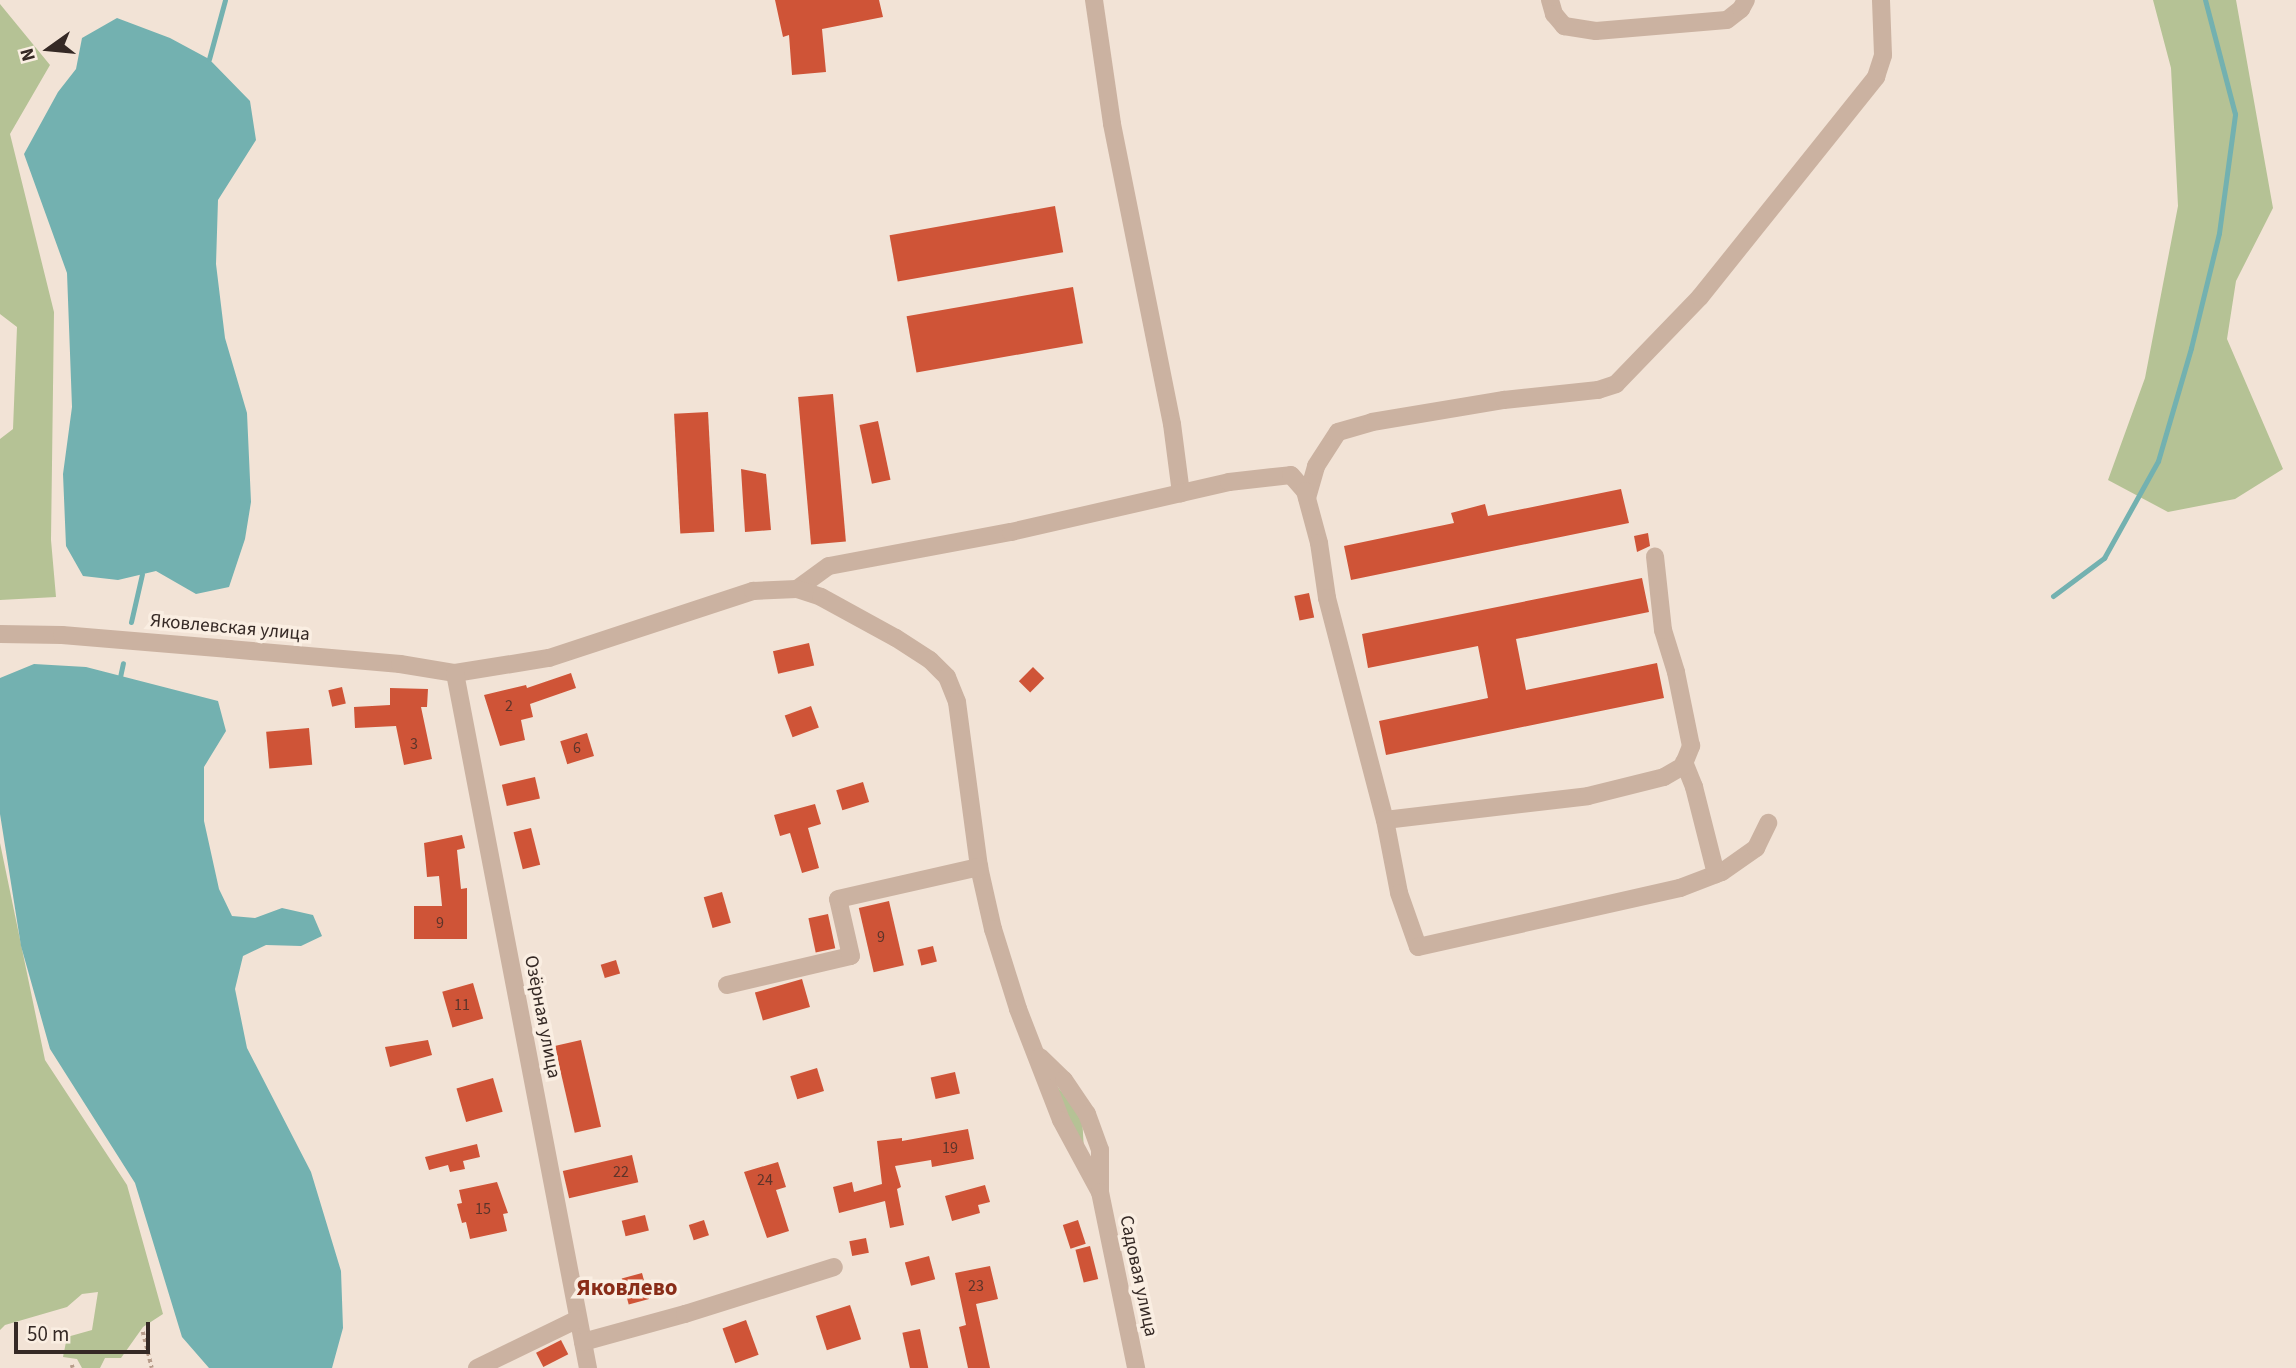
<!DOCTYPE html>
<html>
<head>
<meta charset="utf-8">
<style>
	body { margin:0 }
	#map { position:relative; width:2296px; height:1368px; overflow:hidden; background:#f2e3d6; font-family:"Source Sans 3",sans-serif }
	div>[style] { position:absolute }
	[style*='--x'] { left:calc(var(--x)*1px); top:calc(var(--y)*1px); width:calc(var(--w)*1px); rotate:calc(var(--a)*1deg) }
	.green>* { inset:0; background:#b5c295 }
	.water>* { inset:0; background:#73b1b0 }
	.stream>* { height:5px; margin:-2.5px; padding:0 2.5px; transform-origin:2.5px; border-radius:2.5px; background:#73b1b0 }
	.building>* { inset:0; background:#cf5437; transform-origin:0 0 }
	.path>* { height:3.5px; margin-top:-1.75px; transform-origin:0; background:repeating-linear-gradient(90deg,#b79c8b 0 3.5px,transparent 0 7px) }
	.minor>* { height:18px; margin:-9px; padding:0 9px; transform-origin:9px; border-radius:9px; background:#cbb2a1 }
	span { translate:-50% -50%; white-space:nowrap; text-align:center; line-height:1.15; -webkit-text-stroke:7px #faeee2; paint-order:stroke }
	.number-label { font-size:16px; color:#5c342a }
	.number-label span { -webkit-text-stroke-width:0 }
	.street-label { font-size:19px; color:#352925 }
	.quarter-label { font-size:23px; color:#892d18; font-weight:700 }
	.north { position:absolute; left:14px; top:14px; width:70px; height:70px; -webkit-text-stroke:5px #faeee2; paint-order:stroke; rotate:255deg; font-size:19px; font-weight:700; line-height:28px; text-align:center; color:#352925 }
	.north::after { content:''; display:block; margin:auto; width:24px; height:32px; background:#352925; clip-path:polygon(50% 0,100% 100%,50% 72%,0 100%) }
	.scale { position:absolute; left:14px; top:1322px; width:136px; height:32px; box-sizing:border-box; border:4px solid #352925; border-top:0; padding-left:9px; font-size:21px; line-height:24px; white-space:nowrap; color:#352925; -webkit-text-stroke:5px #faeee2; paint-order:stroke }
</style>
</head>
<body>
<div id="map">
	<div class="green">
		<i style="clip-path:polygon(2153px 0,2236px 0,2273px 208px,2236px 281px,2227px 339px,2283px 469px,2235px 499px,2168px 512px,2108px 480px,2145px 378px,2178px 206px,2171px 68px)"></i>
		<i style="clip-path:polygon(0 4px,50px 65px,10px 134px,54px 312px,51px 540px,56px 597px,0 600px,0 439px,13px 429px,17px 327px,0 314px)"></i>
		<i style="clip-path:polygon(0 843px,45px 1060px,127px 1185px,163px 1314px,143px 1327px,121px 1358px,105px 1358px,100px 1368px,82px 1368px,77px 1359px,63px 1357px,67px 1337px,92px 1330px,98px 1292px,82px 1294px,67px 1307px,5px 1325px,0 1330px)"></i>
		<i style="clip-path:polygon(1056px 1085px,1082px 1116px,1084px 1151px,1069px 1121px)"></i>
	</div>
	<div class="water">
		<i style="clip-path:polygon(117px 18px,170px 38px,209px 59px,250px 101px,256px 140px,218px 200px,216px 264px,225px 338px,247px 413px,251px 502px,245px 539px,229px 587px,196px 594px,156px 571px,118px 580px,83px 576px,66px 546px,63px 474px,72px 407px,67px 273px,24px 154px,58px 92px,76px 69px,82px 38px)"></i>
		<i style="clip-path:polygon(34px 664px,86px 667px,218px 701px,226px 731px,204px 767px,204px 821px,219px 889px,232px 916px,255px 918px,282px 908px,313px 915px,322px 936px,301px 946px,266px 945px,243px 956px,235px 989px,247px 1048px,311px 1172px,341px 1271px,343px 1328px,332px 1368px,209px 1368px,182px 1337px,135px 1183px,50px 1049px,21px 946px,0 814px,0 678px)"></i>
	</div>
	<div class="stream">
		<i style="--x:209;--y:59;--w:61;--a:-74.8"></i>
		<i style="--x:2053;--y:596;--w:64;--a:-36.7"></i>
		<i style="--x:2104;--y:558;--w:111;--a:-60.9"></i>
		<i style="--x:2158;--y:461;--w:118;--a:-73.7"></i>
		<i style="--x:2191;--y:348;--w:118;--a:-76.3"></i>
		<i style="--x:2219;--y:233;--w:120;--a:-82.3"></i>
		<i style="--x:2235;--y:114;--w:118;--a:-104.7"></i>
		<i style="--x:131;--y:622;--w:49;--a:-77.1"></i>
		<i style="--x:120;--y:677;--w:14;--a:-78"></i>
	</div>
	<div class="building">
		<i style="clip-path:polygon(775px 0,879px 0,883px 17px,822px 29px,826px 72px,792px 75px,789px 35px,783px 37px)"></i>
		<i style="left:1055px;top:206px;width:47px;height:168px;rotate:80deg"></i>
		<i style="left:1073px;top:287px;width:57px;height:169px;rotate:80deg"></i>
		<i style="left:833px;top:394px;width:148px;height:35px;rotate:85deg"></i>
		<i style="left:708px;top:412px;width:120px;height:34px;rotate:87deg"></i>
		<i style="left:878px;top:421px;width:60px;height:19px;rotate:78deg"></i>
		<i style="clip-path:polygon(741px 469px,766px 474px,771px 530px,745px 532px)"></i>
		<i style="clip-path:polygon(1621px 489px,1629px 523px,1351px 580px,1344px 546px,1454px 523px,1451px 513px,1485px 504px,1488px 516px)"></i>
		<i style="clip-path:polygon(1648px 533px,1650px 546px,1637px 552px,1634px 536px)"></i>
		<i style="clip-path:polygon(1642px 578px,1649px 612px,1516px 639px,1526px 690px,1657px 663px,1664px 698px,1386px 755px,1379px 721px,1488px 698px,1478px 646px,1368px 668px,1362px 634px)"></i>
		<i style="left:1309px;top:593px;width:25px;height:15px;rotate:78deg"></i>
		<i style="left:809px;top:643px;width:23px;height:37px;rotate:77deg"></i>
		<i style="left:1033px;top:667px;width:16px;height:20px;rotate:45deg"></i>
		<i style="clip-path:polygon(571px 673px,576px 688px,530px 704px,533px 717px,521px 720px,525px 740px,500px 746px,484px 695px,526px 685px,527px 688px)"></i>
		<i style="left:342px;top:687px;width:17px;height:14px;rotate:77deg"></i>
		<i style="clip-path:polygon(390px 688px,428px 689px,427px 707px,421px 707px,432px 759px,404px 765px,396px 726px,355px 728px,354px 707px,390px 705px)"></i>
		<i style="left:811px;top:706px;width:23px;height:28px;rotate:70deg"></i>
		<i style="left:309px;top:728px;width:37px;height:43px;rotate:85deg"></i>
		<i style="left:587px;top:733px;width:24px;height:28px;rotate:73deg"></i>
		<i style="left:535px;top:777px;width:22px;height:34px;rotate:77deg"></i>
		<i style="left:863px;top:782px;width:21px;height:28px;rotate:73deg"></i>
		<i style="clip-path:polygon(815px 804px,821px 824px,808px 828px,819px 868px,802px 873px,790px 833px,780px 836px,774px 815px)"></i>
		<i style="left:531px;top:828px;width:38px;height:18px;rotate:76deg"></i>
		<i style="clip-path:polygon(462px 835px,465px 848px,457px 850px,461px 889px,467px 888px,467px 939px,414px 939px,414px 906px,442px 906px,439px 876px,427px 877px,424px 843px)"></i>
		<i style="left:722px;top:892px;width:32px;height:19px;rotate:74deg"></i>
		<i style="left:889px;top:901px;width:66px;height:31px;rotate:77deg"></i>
		<i style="left:828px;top:914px;width:35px;height:20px;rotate:78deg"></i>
		<i style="left:933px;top:946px;width:16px;height:16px;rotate:76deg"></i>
		<i style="left:616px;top:960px;width:14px;height:16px;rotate:73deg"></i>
		<i style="left:802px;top:979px;width:29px;height:49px;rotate:74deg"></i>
		<i style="left:473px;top:983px;width:37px;height:32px;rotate:74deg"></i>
		<i style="clip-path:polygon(428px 1040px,432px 1055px,390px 1067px,385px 1047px)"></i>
		<i style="left:581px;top:1040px;width:89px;height:27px;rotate:77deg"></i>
		<i style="left:817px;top:1068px;width:24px;height:28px;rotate:73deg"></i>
		<i style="left:955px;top:1072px;width:22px;height:25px;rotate:77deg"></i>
		<i style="left:493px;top:1078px;width:35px;height:38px;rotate:74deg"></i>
		<i style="clip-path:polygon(968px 1129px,974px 1159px,932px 1167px,931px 1160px,895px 1166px,901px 1187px,897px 1189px,904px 1225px,890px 1228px,885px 1201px,839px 1213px,833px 1187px,852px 1182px,854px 1192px,882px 1184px,877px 1141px,902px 1138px,902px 1141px)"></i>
		<i style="clip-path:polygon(477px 1144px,480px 1157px,463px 1161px,465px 1169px,450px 1172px,448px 1165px,429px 1170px,425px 1157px)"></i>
		<i style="left:632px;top:1155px;width:28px;height:71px;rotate:77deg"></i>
		<i style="clip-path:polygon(778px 1162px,786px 1187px,776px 1190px,789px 1231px,767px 1238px,744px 1172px)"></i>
		<i style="clip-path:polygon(497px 1182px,508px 1213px,503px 1214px,507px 1231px,470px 1239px,466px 1222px,462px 1223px,457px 1204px,462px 1203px,459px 1190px)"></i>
		<i style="clip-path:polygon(985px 1185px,990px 1202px,978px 1205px,980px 1213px,952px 1221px,945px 1196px)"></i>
		<i style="left:645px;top:1215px;width:16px;height:24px;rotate:76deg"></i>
		<i style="left:704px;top:1220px;width:16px;height:16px;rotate:72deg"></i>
		<i style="left:1078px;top:1220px;width:25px;height:16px;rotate:72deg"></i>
		<i style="left:866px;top:1238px;width:15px;height:17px;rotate:79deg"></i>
		<i style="left:1090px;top:1246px;width:34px;height:15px;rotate:76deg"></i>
		<i style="left:929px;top:1256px;width:24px;height:25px;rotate:75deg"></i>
		<i style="clip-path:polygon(990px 1266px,998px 1299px,976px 1304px,990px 1368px,968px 1368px,959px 1327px,966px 1325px,955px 1273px)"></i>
		<i style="left:642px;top:1273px;width:27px;height:21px;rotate:75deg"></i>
		<i style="left:850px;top:1305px;width:36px;height:36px;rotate:72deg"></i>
		<i style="left:746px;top:1320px;width:37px;height:25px;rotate:70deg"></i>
		<i style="left:920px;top:1329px;width:40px;height:18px;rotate:78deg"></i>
		<i style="left:561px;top:1340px;width:16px;height:28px;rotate:63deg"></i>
	</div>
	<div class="path">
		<i style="--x:143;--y:1332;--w:37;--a:76"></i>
		<i style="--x:72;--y:1365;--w:3;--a:72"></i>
	</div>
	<div class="minor">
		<i style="--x:1094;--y:0;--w:125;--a:81.7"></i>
		<i style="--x:1112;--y:124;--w:306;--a:78.7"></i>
		<i style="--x:1172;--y:424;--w:70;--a:82.6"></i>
		<i style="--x:1550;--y:0;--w:15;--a:74"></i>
		<i style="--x:1554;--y:14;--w:16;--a:50"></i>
		<i style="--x:1564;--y:26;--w:32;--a:9"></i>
		<i style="--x:1596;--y:31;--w:131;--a:-4.8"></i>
		<i style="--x:1727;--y:20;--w:18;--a:-38"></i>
		<i style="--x:1741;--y:9;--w:10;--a:-61"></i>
		<i style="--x:1307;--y:498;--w:33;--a:-74"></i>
		<i style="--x:1316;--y:466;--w:40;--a:-57.1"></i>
		<i style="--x:1338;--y:432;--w:35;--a:-16"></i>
		<i style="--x:1372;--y:422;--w:134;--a:-9.5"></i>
		<i style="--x:1504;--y:400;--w:95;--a:-6.1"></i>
		<i style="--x:1598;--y:390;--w:19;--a:-18"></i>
		<i style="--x:1616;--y:384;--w:121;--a:-46"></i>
		<i style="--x:1700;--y:297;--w:282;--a:-51.3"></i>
		<i style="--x:1876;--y:77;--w:23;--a:-72"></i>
		<i style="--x:1883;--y:55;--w:55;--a:-92.1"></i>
		<i style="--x:797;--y:589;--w:39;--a:-36"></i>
		<i style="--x:829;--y:566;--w:185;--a:-10.6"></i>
		<i style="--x:1011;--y:532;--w:224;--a:-12.9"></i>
		<i style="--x:1229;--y:482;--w:62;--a:-6.4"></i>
		<i style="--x:1291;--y:475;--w:21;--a:49"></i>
		<i style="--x:1305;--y:491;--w:54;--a:74.9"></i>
		<i style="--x:1319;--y:543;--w:56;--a:81.7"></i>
		<i style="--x:1327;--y:598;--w:229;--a:75.4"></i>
		<i style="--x:1385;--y:820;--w:74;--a:79.1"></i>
		<i style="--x:1399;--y:893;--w:57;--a:70.6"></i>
		<i style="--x:1418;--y:947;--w:269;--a:-12.7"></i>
		<i style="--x:1680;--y:888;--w:45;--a:-20.9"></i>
		<i style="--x:1722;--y:872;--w:42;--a:-35.2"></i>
		<i style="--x:1756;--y:848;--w:28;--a:-64"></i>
		<i style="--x:0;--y:634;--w:62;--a:0.9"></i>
		<i style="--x:62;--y:635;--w:168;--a:4.8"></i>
		<i style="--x:229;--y:649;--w:172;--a:5"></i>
		<i style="--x:400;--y:664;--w:56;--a:9.3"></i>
		<i style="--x:455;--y:673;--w:95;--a:-9.1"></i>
		<i style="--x:549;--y:658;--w:215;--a:-18.2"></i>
		<i style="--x:753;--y:591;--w:44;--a:-2.6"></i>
		<i style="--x:797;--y:589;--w:25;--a:18"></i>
		<i style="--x:821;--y:597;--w:85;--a:28.7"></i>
		<i style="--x:896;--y:638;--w:40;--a:32.9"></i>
		<i style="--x:930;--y:660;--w:24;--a:45"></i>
		<i style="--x:947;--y:677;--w:27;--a:68"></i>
		<i style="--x:957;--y:702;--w:166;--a:82.4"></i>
		<i style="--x:979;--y:867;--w:64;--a:77.3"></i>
		<i style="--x:993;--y:929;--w:84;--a:72.6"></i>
		<i style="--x:1018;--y:1009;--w:119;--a:68.8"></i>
		<i style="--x:1061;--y:1120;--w:82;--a:61.6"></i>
		<i style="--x:455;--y:673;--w:708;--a:79.17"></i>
		<i style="--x:1684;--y:762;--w:27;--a:68"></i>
		<i style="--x:1694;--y:787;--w:90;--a:75.8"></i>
		<i style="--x:1385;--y:820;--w:204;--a:-6.7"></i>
		<i style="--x:1588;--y:796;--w:78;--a:-14"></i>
		<i style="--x:1664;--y:777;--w:22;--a:-30"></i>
		<i style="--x:1683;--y:766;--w:22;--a:-68"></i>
		<i style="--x:1691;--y:746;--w:76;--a:-101.5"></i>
		<i style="--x:1676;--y:672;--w:44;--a:-107.2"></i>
		<i style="--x:1663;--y:630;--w:74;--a:-96.2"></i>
		<i style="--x:727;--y:985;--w:127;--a:-13.2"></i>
		<i style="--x:851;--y:956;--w:58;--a:-102.8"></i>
		<i style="--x:838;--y:899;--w:145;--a:-12.8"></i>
		<i style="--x:1040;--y:1057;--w:33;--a:44"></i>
		<i style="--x:1064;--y:1080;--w:41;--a:55.9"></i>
		<i style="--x:1087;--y:1114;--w:38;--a:70"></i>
		<i style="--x:1100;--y:1150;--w:42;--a:90"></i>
		<i style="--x:1100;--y:1192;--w:180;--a:78.4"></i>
		<i style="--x:583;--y:1342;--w:106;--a:-15.4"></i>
		<i style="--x:685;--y:1314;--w:156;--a:-17.5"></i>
		<i style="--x:477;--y:1368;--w:112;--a:-25.9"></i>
	</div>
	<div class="number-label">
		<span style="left:509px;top:706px">2</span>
		<span style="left:414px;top:744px">3</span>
		<span style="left:577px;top:748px">6</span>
		<span style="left:440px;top:923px">9</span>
		<span style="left:881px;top:937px">9</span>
		<span style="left:462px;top:1005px">11</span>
		<span style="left:950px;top:1148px">19</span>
		<span style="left:621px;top:1172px">22</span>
		<span style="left:765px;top:1180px">24</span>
		<span style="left:483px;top:1209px">15</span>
		<span style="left:976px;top:1286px">23</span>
	</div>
	<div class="street-label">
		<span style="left:230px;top:628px;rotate:5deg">Яковлевская улица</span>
		<span style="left:542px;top:1017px;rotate:79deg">Озёрная улица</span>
		<span style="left:1138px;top:1276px;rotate:78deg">Садовая улица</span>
	</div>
	<div class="quarter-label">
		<span style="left:627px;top:1288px">Яковлево</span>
	</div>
	<div class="north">N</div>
	<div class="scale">50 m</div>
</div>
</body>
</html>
